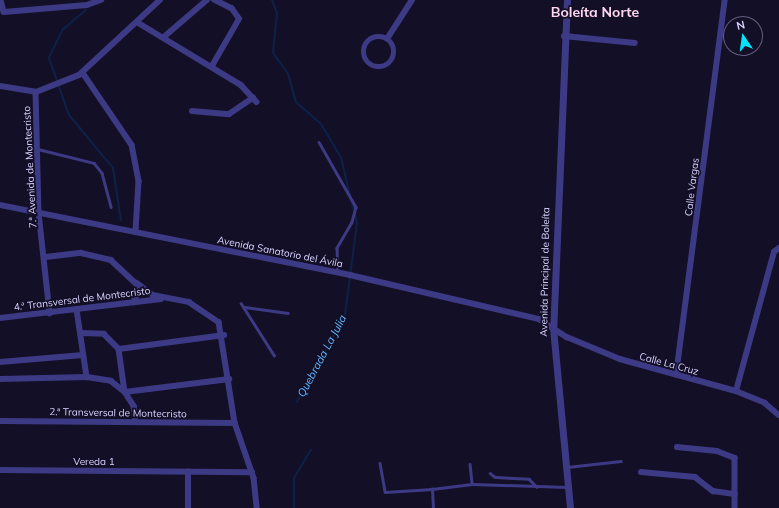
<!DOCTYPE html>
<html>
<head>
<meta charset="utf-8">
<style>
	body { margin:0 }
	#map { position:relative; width:779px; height:508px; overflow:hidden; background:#130f26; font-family:Mulish,sans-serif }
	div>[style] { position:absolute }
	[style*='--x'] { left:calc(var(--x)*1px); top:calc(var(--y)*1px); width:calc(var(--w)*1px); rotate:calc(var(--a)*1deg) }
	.stream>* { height:2px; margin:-1px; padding:0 1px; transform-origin:1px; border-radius:1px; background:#0c2248 }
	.service>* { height:2.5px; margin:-1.25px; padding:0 1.25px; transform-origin:1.25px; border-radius:1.25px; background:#3d3a85 }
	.minor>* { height:5.5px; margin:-2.75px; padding:0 2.75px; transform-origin:2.75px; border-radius:2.75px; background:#3d3a85 }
	.minor>.ring { margin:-2.75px; padding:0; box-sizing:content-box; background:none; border:5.5px solid #3d3a85; border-radius:50% }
	.tertiary>* { height:7px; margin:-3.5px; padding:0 3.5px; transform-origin:3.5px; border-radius:3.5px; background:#3d3a85 }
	span { translate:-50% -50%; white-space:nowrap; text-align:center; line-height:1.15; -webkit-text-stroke:3.5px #130f26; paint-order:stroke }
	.street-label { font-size:10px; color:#d9d4ff }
	.water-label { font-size:11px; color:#62b6ff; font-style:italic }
	.district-label { font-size:14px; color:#ffd6f0; font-weight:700 }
	.north { position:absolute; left:723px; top:16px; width:40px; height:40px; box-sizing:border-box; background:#130f26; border:1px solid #625e7d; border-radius:50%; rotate:347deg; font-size:11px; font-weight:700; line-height:16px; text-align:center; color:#d9d4ff }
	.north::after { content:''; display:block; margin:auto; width:14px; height:18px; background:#00e5ff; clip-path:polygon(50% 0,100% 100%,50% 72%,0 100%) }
</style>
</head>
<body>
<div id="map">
	<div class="stream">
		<i style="--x:272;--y:0;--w:14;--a:69"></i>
		<i style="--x:277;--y:13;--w:40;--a:95.7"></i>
		<i style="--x:273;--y:53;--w:26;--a:54"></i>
		<i style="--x:288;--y:74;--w:29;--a:74"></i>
		<i style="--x:296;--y:102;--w:33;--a:41"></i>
		<i style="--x:321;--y:124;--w:39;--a:59"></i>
		<i style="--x:341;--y:157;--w:39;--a:77"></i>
		<i style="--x:86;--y:10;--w:30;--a:140"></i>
		<i style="--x:63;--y:29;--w:32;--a:116"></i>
		<i style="--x:49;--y:58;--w:60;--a:70.7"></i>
		<i style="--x:69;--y:115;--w:69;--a:50.3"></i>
		<i style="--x:113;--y:168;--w:53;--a:81.3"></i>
		<i style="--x:297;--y:402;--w:99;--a:-61.1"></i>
		<i style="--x:345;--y:315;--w:93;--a:-82.6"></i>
		<i style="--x:357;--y:223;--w:25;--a:-104"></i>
		<i style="--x:294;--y:508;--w:30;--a:-90"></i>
		<i style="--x:294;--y:478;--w:33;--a:-59"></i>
	</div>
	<div class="service">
		<i style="--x:319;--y:142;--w:75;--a:60.4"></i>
		<i style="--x:356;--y:207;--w:16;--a:105"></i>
		<i style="--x:352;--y:222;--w:30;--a:120"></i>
		<i style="--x:337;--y:248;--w:24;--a:88"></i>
		<i style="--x:38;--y:149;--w:58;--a:14"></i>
		<i style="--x:94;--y:163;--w:13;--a:51"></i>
		<i style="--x:102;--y:173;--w:35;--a:75"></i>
		<i style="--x:241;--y:303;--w:62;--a:57.6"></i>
		<i style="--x:245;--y:307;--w:43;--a:7.9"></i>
		<i style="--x:380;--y:463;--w:29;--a:80"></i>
		<i style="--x:385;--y:492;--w:47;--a:-3.7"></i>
		<i style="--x:470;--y:464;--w:20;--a:84"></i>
		<i style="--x:567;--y:467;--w:54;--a:-6.3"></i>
		<i style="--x:490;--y:473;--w:6;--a:39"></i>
		<i style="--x:495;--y:477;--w:34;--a:3"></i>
		<i style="--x:529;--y:479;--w:11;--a:45"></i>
		<i style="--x:433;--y:508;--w:19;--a:-93"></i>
		<i style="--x:432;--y:489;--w:40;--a:-7.1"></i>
		<i style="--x:472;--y:484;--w:95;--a:1.8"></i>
	</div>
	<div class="minor">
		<i style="--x:1;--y:0;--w:12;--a:76"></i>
		<i style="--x:4;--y:12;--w:83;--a:-4.8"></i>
		<i style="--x:87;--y:5;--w:15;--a:-20"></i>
		<i style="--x:137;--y:22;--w:122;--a:31.2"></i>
		<i style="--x:241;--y:85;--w:23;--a:47"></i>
		<i style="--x:165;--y:36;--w:55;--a:-40.6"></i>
		<i style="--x:564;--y:36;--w:71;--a:5.6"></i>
		<i class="ring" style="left:364px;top:37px;width:24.5px;height:24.5px"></i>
		<i style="--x:387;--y:39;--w:46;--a:-57.3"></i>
		<i style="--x:212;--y:66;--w:54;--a:-60.1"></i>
		<i style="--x:239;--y:19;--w:12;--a:-125"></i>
		<i style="--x:232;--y:9;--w:20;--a:-153"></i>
		<i style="--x:83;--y:73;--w:87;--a:55.8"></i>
		<i style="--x:132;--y:145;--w:37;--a:79"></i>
		<i style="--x:139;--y:181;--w:51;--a:93.4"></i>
		<i style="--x:0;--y:86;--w:36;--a:9"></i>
		<i style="--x:36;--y:92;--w:46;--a:-21.6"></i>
		<i style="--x:79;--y:75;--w:110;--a:-42.8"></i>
		<i style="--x:36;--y:92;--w:121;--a:88.6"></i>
		<i style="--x:39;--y:213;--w:101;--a:83.7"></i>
		<i style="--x:192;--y:111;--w:37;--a:5"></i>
		<i style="--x:229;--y:114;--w:29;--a:-34"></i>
		<i style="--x:0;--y:205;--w:357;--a:11.3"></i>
		<i style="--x:350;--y:275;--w:194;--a:13.1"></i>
		<i style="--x:539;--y:319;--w:33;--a:33"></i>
		<i style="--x:567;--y:337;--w:57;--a:22.5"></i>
		<i style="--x:620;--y:359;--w:120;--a:15.4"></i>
		<i style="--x:736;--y:391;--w:31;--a:22"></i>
		<i style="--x:765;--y:403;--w:18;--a:41"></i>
		<i style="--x:46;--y:257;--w:35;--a:-7"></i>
		<i style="--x:81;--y:253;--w:31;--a:13"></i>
		<i style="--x:111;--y:260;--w:41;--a:43"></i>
		<i style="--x:141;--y:288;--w:16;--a:117"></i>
		<i style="--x:137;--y:283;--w:20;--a:37"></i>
		<i style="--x:153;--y:295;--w:37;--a:11"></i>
		<i style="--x:189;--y:302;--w:36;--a:34"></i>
		<i style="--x:219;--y:322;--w:102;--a:81"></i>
		<i style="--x:235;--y:423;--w:58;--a:70.9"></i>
		<i style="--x:254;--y:478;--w:30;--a:84"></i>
		<i style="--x:77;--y:310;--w:68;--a:81.5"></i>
		<i style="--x:0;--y:318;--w:162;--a:-6.7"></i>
		<i style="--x:81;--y:333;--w:23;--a:2"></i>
		<i style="--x:104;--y:334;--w:21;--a:45"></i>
		<i style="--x:119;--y:349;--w:43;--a:82.1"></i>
		<i style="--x:125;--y:392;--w:17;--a:57"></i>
		<i style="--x:134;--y:406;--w:16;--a:83"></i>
		<i style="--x:119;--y:349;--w:106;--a:-7.6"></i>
		<i style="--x:0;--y:362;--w:83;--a:-4.8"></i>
		<i style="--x:676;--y:375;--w:378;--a:-82.6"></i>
		<i style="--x:0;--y:379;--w:87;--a:-1.3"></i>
		<i style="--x:87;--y:377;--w:24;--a:9"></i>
		<i style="--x:111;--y:381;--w:18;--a:38"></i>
		<i style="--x:125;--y:392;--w:105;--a:-7.1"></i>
		<i style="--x:736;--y:391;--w:144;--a:-74.7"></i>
		<i style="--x:774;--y:252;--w:6;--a:-39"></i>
		<i style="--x:0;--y:421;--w:235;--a:0.5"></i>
		<i style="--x:677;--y:447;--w:40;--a:5.7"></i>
		<i style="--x:717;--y:451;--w:19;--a:21"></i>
		<i style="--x:735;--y:458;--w:50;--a:90"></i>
		<i style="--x:0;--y:470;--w:252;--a:0.5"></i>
		<i style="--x:641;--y:472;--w:54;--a:5.3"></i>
		<i style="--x:695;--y:477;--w:23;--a:38"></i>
		<i style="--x:713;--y:491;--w:22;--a:8"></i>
		<i style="--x:188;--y:508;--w:36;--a:-90"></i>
	</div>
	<div class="tertiary">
		<i style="--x:567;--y:0;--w:328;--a:92.4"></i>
		<i style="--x:553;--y:328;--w:181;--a:84.6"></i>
	</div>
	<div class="street-label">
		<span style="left:30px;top:167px;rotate:-93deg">7.ª Avenida de Montecristo</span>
		<span style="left:692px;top:187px;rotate:-83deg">Calle Vargas</span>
		<span style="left:280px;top:252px;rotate:11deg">Avenida Sanatorio del Ávila</span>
		<span style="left:545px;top:272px;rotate:-89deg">Avenida Principal de Boleíta</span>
		<span style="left:82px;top:299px;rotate:-7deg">4.ª Transversal de Montecristo</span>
		<span style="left:669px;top:364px;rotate:15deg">Calle La Cruz</span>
		<span style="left:118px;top:413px;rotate:1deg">2.ª Transversal de Montecristo</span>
		<span style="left:94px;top:462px">Vereda 1</span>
	</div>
	<div class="water-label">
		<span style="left:322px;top:356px;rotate:-62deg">Quebrada La Julia</span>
	</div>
	<div class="district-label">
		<span style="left:595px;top:12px">Boleíta Norte</span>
	</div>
	<div class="north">N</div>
</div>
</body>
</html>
